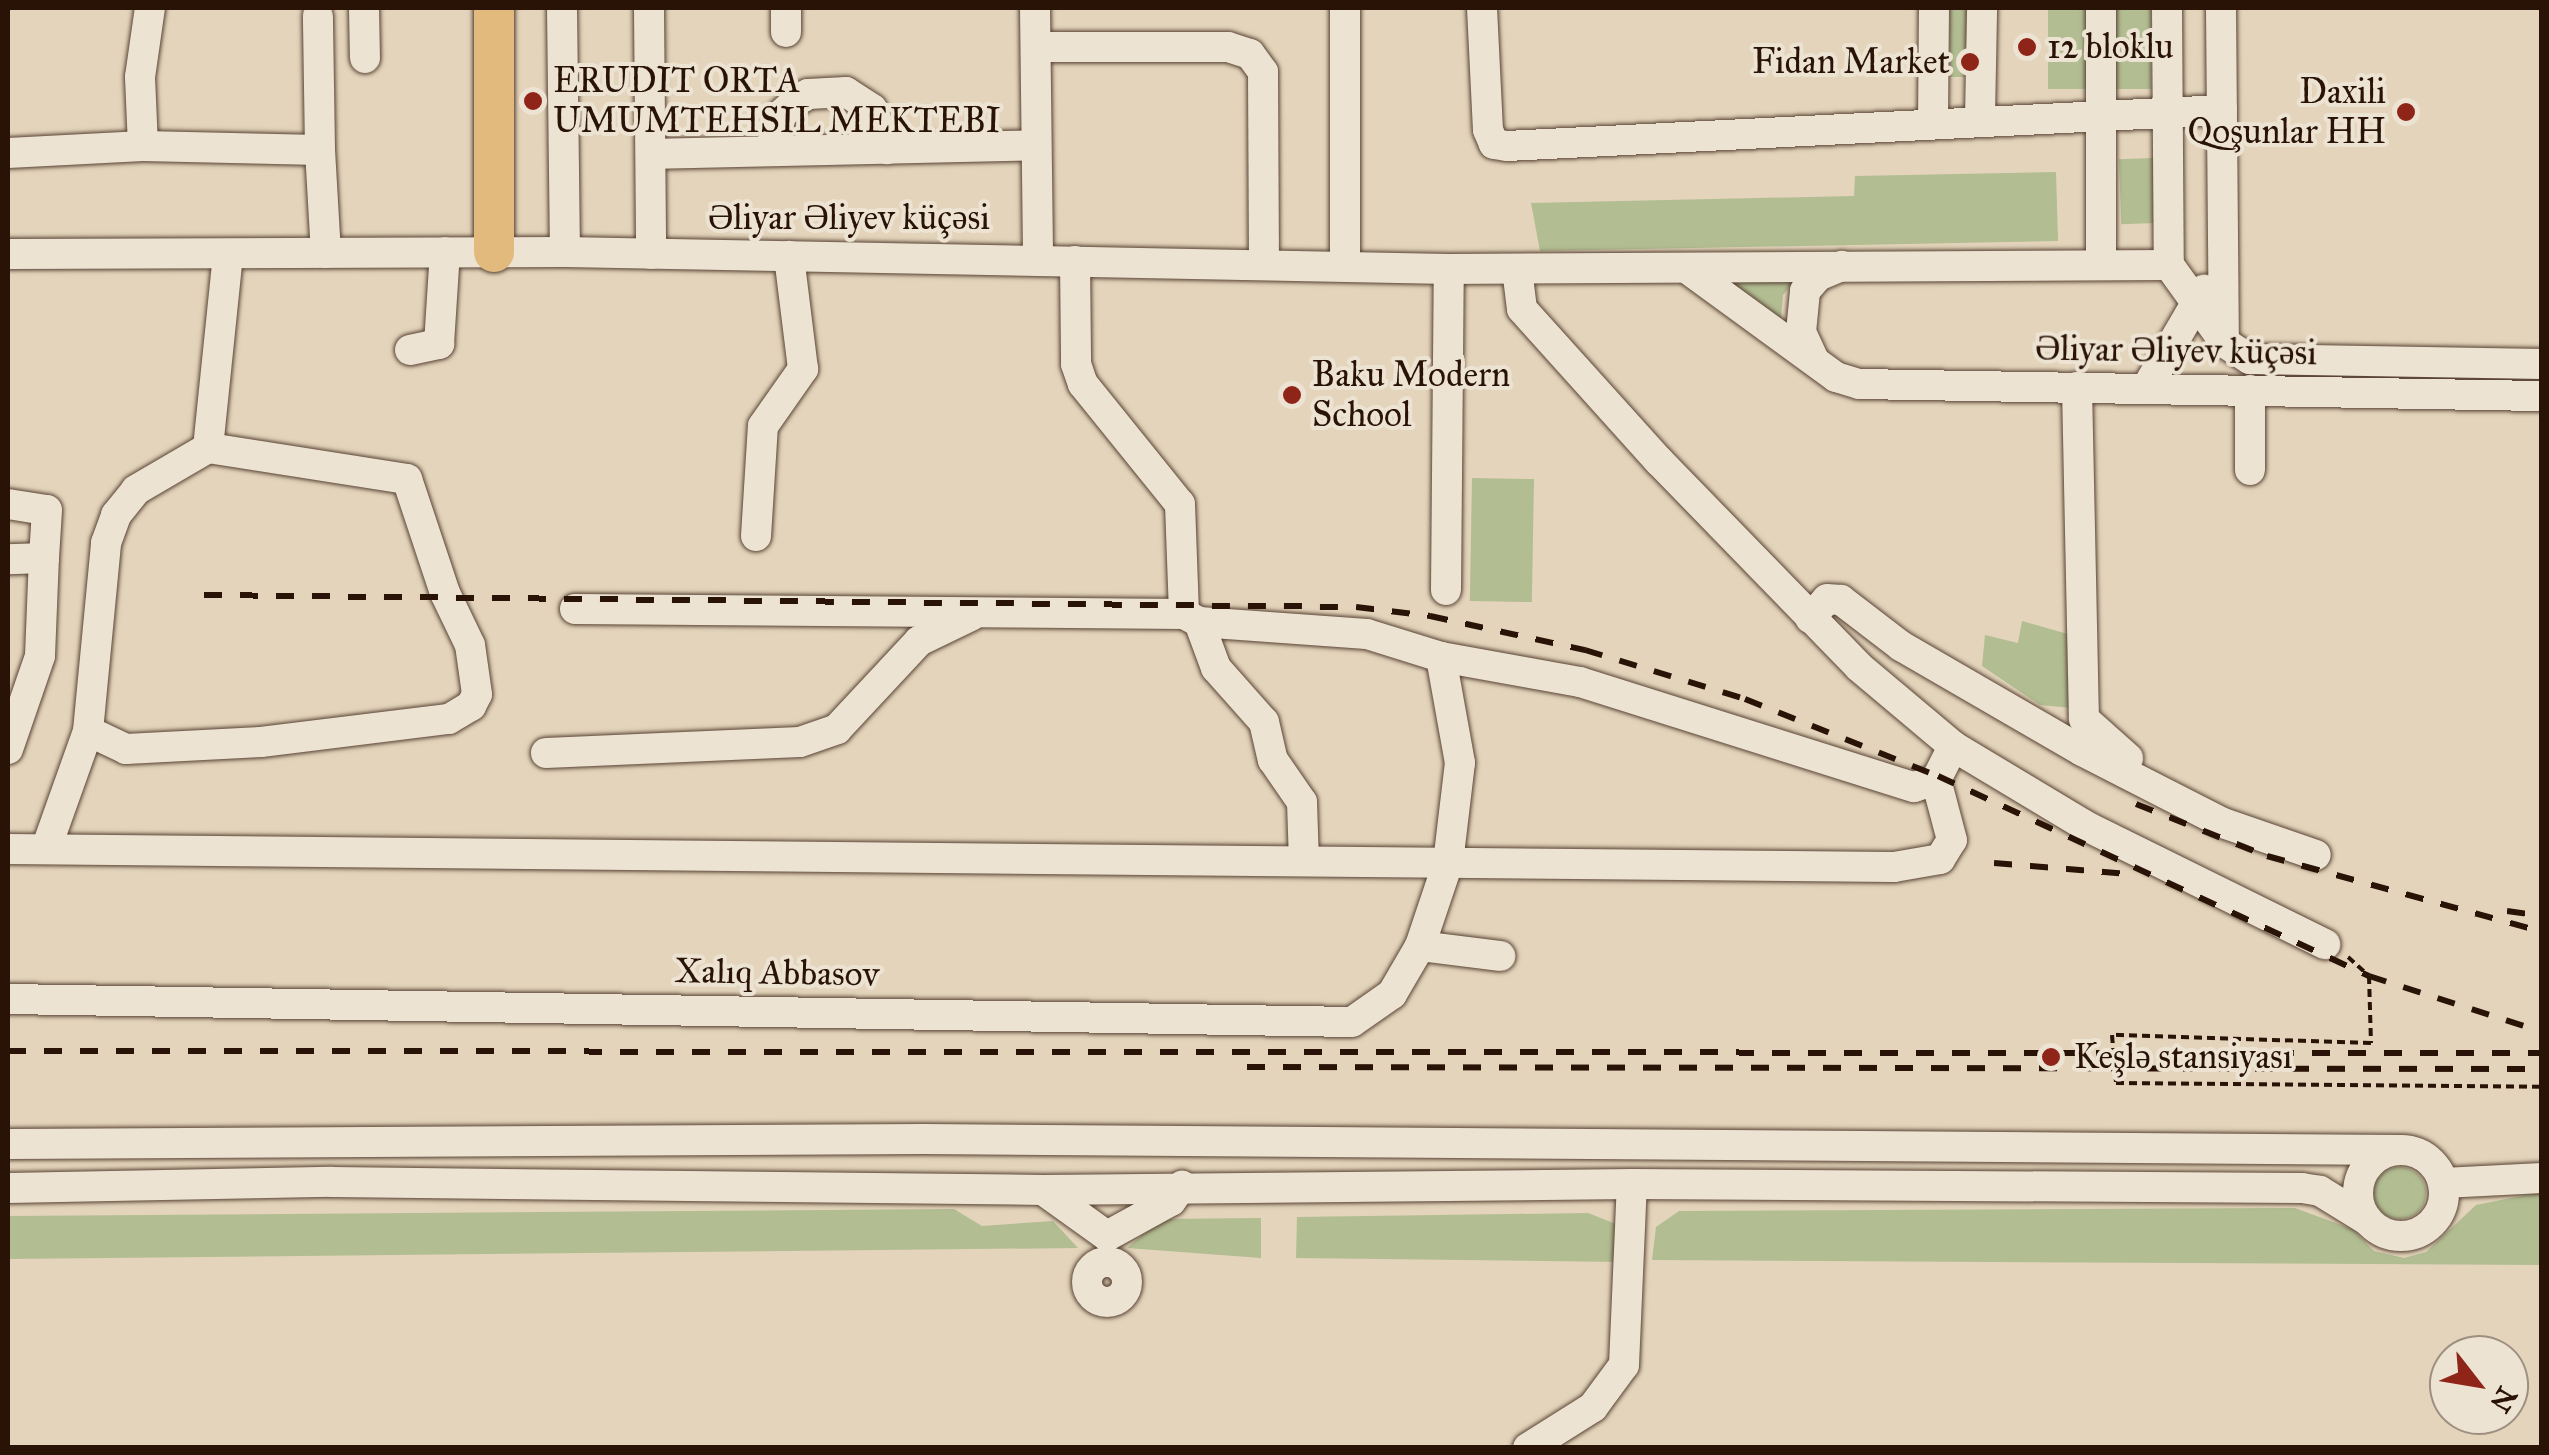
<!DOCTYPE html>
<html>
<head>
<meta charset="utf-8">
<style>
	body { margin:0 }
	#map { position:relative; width:2549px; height:1455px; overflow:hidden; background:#e3d4bb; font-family:"IM FELL Great Primer",serif }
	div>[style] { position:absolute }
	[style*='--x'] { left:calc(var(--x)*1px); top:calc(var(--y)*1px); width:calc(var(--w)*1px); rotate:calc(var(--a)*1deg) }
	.green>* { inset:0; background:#b2bd92; transform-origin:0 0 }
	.round { border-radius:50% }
	.path>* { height:4px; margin-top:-2px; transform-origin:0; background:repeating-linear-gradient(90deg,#291206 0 8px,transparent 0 13px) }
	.roads { filter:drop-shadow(0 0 2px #584233) drop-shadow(0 0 2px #584233) }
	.minor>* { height:30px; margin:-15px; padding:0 15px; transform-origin:15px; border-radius:15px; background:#ede3d3 }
	.minor>.ring { margin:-15px; padding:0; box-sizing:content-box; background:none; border:30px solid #ede3d3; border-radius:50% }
	.major>* { height:40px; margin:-20px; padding:0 20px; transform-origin:20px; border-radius:20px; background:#e2ba7e }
	.rail>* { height:6px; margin-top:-3px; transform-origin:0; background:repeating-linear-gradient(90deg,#291206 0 18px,transparent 0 36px) }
	.dots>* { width:28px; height:28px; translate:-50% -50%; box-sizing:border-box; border:5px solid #ede3d3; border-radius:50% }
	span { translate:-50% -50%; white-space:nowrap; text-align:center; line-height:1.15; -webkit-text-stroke:8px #ede3d3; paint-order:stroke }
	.poi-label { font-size:35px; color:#291206 }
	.left { translate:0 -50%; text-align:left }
	.right { translate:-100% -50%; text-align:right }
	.street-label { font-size:35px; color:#291206 }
	.frame { position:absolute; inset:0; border:10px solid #291206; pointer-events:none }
	.north { position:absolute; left:2429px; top:1335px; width:100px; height:100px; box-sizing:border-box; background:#ede3d3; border:2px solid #9f8f81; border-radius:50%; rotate:121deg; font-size:28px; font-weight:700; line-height:40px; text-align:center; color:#291206 }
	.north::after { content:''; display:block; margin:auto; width:35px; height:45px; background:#8f2418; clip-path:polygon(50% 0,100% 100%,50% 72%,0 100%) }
</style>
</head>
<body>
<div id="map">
	<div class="green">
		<i style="left:1950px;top:8px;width:40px;height:69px"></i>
		<i style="left:2048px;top:8px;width:103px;height:81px"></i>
		<i style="left:2153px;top:158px;width:65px;height:34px;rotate:88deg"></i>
		<i style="clip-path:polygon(2056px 172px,2058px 241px,1540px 251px,1531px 203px,1854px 196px,1855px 176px)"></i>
		<i style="clip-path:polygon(1798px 277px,1783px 295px,1781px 318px,1722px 278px)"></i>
		<i style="left:1472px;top:478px;width:62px;height:123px;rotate:1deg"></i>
		<i style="clip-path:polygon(2022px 621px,2071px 635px,2072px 708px,2040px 705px,1982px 666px,1985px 635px,2018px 643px)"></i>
		<i class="round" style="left:2374px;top:1167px;width:52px;height:52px"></i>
		<i style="clip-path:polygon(2541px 1192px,2541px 1265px,1652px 1260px,1656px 1227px,1679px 1211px,2295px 1208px,2352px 1229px,2374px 1251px,2404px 1258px,2426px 1252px,2476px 1205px)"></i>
		<i style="clip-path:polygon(954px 1209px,982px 1226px,1053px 1221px,1078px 1248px,8px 1259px,8px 1216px)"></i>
		<i style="clip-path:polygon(1588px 1213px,1616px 1224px,1623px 1262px,1296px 1258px,1297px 1217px)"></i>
		<i style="clip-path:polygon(1261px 1218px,1261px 1258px,1127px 1248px,1161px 1219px)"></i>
	</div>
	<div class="path">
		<i style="--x:2348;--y:957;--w:28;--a:42"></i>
		<i style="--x:2369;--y:976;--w:67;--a:88.3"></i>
		<i style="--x:2371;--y:1043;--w:259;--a:-178.2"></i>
		<i style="--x:2112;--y:1035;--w:48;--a:85.2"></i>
		<i style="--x:2116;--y:1083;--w:426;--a:0.5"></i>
	</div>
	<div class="roads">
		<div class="minor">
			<i style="--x:364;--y:8;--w:50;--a:88.9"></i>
			<i style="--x:562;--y:8;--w:244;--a:89.3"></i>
			<i style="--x:649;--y:8;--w:246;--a:89.5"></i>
			<i style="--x:1035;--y:8;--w:250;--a:89.3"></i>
			<i style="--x:1345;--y:8;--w:258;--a:90"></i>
			<i style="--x:1482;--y:8;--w:122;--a:87.2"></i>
			<i style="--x:1488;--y:130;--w:15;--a:67"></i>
			<i style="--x:1494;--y:144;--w:13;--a:9"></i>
			<i style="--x:1507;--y:146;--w:716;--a:-2.88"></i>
			<i style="--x:2167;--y:8;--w:257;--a:89.6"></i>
			<i style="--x:2221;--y:8;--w:332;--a:89.5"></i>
			<i style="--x:786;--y:32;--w:24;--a:-90"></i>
			<i style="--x:1037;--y:47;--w:191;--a:0"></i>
			<i style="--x:1228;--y:47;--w:23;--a:18"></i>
			<i style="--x:1250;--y:54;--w:22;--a:54"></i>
			<i style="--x:1263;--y:72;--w:193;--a:89.7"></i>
			<i style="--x:1980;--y:117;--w:109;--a:-88.9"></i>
			<i style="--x:1933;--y:121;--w:113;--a:-89.5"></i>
			<i style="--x:143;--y:146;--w:69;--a:-92.5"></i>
			<i style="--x:140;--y:77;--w:70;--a:-81.8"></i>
			<i style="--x:770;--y:149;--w:37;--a:-71"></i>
			<i style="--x:782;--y:114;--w:18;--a:-43"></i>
			<i style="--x:795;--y:102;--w:15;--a:-32"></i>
			<i style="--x:808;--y:94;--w:38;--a:-3"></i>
			<i style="--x:846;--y:92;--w:31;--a:33"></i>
			<i style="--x:872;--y:109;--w:43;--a:69.4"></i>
			<i style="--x:320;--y:150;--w:103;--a:86.7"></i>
			<i style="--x:8;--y:153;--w:135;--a:-3"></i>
			<i style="--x:143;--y:146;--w:177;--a:1.3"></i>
			<i style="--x:320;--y:150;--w:134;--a:-90.9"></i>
			<i style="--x:652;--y:154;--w:384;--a:-1.3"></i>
			<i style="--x:8;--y:254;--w:557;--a:-0.21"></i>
			<i style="--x:565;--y:252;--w:884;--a:1.1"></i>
			<i style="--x:1449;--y:269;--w:720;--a:-0.32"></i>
			<i style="--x:1075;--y:261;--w:103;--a:89.4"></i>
			<i style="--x:1076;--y:364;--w:21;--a:71"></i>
			<i style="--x:1083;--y:384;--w:154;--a:51.1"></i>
			<i style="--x:1180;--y:504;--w:110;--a:87.9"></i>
			<i style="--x:2101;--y:263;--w:255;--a:-90"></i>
			<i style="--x:2169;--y:265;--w:96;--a:54.3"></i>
			<i style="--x:2225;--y:343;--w:30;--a:33"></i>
			<i style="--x:2250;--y:359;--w:292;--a:1"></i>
			<i style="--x:1517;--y:269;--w:40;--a:82.9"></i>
			<i style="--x:1522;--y:309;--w:205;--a:48"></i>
			<i style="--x:1659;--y:461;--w:287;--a:45.8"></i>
			<i style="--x:1859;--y:667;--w:123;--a:40"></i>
			<i style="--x:1953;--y:746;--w:155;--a:31"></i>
			<i style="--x:2086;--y:826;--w:267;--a:26.3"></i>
			<i style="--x:1689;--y:270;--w:182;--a:36.1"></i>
			<i style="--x:1836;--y:377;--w:24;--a:17"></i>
			<i style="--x:1859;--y:384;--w:683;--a:1.01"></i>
			<i style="--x:410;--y:350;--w:30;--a:-12"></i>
			<i style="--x:439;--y:344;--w:92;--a:-86.3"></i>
			<i style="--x:1814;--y:360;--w:31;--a:-115"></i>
			<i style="--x:1801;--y:332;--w:41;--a:-84.4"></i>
			<i style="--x:1805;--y:291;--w:20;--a:-49"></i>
			<i style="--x:1818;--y:276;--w:26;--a:-23"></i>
			<i style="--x:2077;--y:387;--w:332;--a:88.8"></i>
			<i style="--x:2084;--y:719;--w:59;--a:41.6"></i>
			<i style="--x:2147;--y:387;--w:113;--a:-59.6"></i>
			<i style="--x:2250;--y:470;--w:80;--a:-90"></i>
			<i style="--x:8;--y:504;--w:39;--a:9"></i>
			<i style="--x:47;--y:510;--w:48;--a:93.6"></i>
			<i style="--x:44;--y:558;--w:36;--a:178"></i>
			<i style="--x:756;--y:536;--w:110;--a:-86.4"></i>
			<i style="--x:763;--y:426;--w:70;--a:-54.9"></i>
			<i style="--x:803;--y:369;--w:114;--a:-97.1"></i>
			<i style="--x:1446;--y:590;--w:321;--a:-89.5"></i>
			<i style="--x:575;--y:609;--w:609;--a:0.47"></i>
			<i style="--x:1184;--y:614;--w:17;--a:28"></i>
			<i style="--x:1199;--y:622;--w:168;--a:4.1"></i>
			<i style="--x:1367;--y:634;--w:77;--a:17.3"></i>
			<i style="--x:1441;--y:657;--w:141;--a:10.2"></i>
			<i style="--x:1580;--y:682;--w:350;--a:17.5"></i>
			<i style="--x:1914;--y:787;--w:23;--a:-18"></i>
			<i style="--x:1936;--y:780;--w:38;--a:-63"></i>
			<i style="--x:1810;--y:618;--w:25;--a:-48"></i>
			<i style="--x:1827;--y:599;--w:14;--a:4"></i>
			<i style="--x:1841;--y:600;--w:76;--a:37.5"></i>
			<i style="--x:1901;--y:646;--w:209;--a:30.1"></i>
			<i style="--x:2082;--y:751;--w:158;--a:27.1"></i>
			<i style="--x:2223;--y:823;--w:98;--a:19"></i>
			<i style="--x:1199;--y:622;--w:49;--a:69.7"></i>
			<i style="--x:1216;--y:668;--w:72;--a:48.4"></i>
			<i style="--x:1264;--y:722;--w:39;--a:77"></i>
			<i style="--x:1273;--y:760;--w:51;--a:55.4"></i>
			<i style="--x:1302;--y:802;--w:59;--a:88.1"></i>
			<i style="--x:88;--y:731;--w:42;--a:25.3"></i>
			<i style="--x:126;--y:749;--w:135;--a:-3"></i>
			<i style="--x:261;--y:742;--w:189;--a:-7"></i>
			<i style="--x:449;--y:719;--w:26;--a:-31"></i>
			<i style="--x:471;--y:706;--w:13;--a:-63"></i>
			<i style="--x:477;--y:694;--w:49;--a:-98.1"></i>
			<i style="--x:470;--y:645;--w:58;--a:-115.7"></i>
			<i style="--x:445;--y:593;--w:120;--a:-108.4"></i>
			<i style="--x:407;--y:479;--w:201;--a:-171.1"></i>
			<i style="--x:208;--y:448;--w:195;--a:-84.1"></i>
			<i style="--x:8;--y:749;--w:98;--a:-71"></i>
			<i style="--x:40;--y:656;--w:98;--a:-87.7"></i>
			<i style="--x:546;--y:753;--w:254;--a:-2.5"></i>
			<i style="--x:800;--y:742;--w:39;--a:-19"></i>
			<i style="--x:837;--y:729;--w:120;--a:-47"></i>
			<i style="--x:919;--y:641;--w:58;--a:-25.7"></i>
			<i style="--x:8;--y:849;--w:1886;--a:0.55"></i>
			<i style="--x:1894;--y:867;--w:47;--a:-9.9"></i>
			<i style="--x:1940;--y:859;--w:22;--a:-58"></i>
			<i style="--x:1952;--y:840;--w:62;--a:-104.9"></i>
			<i style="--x:46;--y:849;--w:125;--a:-70.4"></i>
			<i style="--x:88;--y:731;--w:189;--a:-84.5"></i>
			<i style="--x:106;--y:543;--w:30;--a:-70"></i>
			<i style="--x:116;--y:515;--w:32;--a:-51"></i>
			<i style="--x:136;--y:490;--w:83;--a:-30.3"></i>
			<i style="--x:1420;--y:946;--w:81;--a:7.1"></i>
			<i style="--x:8;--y:999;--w:1344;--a:0.98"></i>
			<i style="--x:1352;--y:1022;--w:49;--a:-35"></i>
			<i style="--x:1392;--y:994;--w:56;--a:-59.7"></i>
			<i style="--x:1420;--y:946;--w:88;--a:-71.4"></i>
			<i style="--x:1448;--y:863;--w:101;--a:-83.2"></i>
			<i style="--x:1460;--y:763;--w:108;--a:-100.2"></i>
			<i style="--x:8;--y:1144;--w:916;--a:-0.31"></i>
			<i style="--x:924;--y:1139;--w:1476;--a:0.43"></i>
			<i class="ring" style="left:2358px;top:1150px;width:56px;height:56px"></i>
			<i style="--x:2443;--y:1183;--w:99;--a:-2.9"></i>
			<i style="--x:8;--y:1188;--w:324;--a:-1.1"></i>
			<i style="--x:332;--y:1182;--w:711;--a:0.64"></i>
			<i style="--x:1043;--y:1190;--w:589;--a:-0.58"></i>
			<i style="--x:1632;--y:1184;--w:670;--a:0.34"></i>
			<i style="--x:2302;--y:1188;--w:18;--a:9"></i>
			<i style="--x:2320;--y:1191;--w:55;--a:31.7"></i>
			<i style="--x:1043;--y:1190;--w:79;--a:35.7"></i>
			<i style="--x:1107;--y:1236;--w:73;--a:-28.7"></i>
			<i style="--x:1171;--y:1201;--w:19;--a:-54"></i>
			<i class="ring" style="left:1087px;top:1262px;width:10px;height:10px"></i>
			<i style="--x:1528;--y:1448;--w:77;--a:-32.2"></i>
			<i style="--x:1593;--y:1407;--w:52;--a:-53.6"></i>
			<i style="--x:1624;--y:1365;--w:181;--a:-87.5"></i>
		</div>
		<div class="major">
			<i style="--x:494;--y:252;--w:244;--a:-90"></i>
		</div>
	</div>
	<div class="rail">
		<i style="--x:204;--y:595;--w:1152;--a:0.6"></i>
		<i style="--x:1356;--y:607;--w:75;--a:6.9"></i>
		<i style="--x:1430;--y:616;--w:159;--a:12.4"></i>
		<i style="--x:1585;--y:650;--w:167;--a:17"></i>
		<i style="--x:1745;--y:699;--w:208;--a:21.8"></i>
		<i style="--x:1938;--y:776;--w:475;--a:24.9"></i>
		<i style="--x:2369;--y:976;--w:182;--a:17.9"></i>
		<i style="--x:2136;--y:804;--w:141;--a:21.7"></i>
		<i style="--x:2267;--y:856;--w:285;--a:15.4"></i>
		<i style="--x:1994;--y:863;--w:135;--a:4.7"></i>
		<i style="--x:2507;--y:911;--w:35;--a:8"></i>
		<i style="--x:8;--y:1051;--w:2534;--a:0.05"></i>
		<i style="--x:1247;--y:1067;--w:1295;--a:0.09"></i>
	</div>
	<div class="dots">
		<i style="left:2027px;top:47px;background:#8f2418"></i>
		<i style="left:1970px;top:62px;background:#8f2418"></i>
		<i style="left:533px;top:101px;background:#8f2418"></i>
		<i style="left:2406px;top:112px;background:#8f2418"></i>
		<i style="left:1292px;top:395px;background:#8f2418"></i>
		<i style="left:2051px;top:1057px;background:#8f2418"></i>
	</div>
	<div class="poi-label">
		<span class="left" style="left:2047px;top:47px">12 bloklu</span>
		<span class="right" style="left:1950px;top:62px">Fidan Market</span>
		<span class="left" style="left:553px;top:101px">ERUDIT ORTA<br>UMUMTEHSIL MEKTEBI</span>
		<span class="right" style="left:2386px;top:112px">Daxili<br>Qoşunlar HH</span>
		<span class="left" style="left:1312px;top:395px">Baku Modern<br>School</span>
		<span class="left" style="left:2074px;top:1057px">Keşlə stansiyası</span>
	</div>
	<div class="street-label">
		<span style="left:849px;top:218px">Əliyar Əliyev küçəsi</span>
		<span style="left:2176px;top:351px;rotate:1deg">Əliyar Əliyev küçəsi</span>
		<span style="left:777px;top:973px;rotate:1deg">Xalıq Abbasov</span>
	</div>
	<div class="frame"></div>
	<div class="north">N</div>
</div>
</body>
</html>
